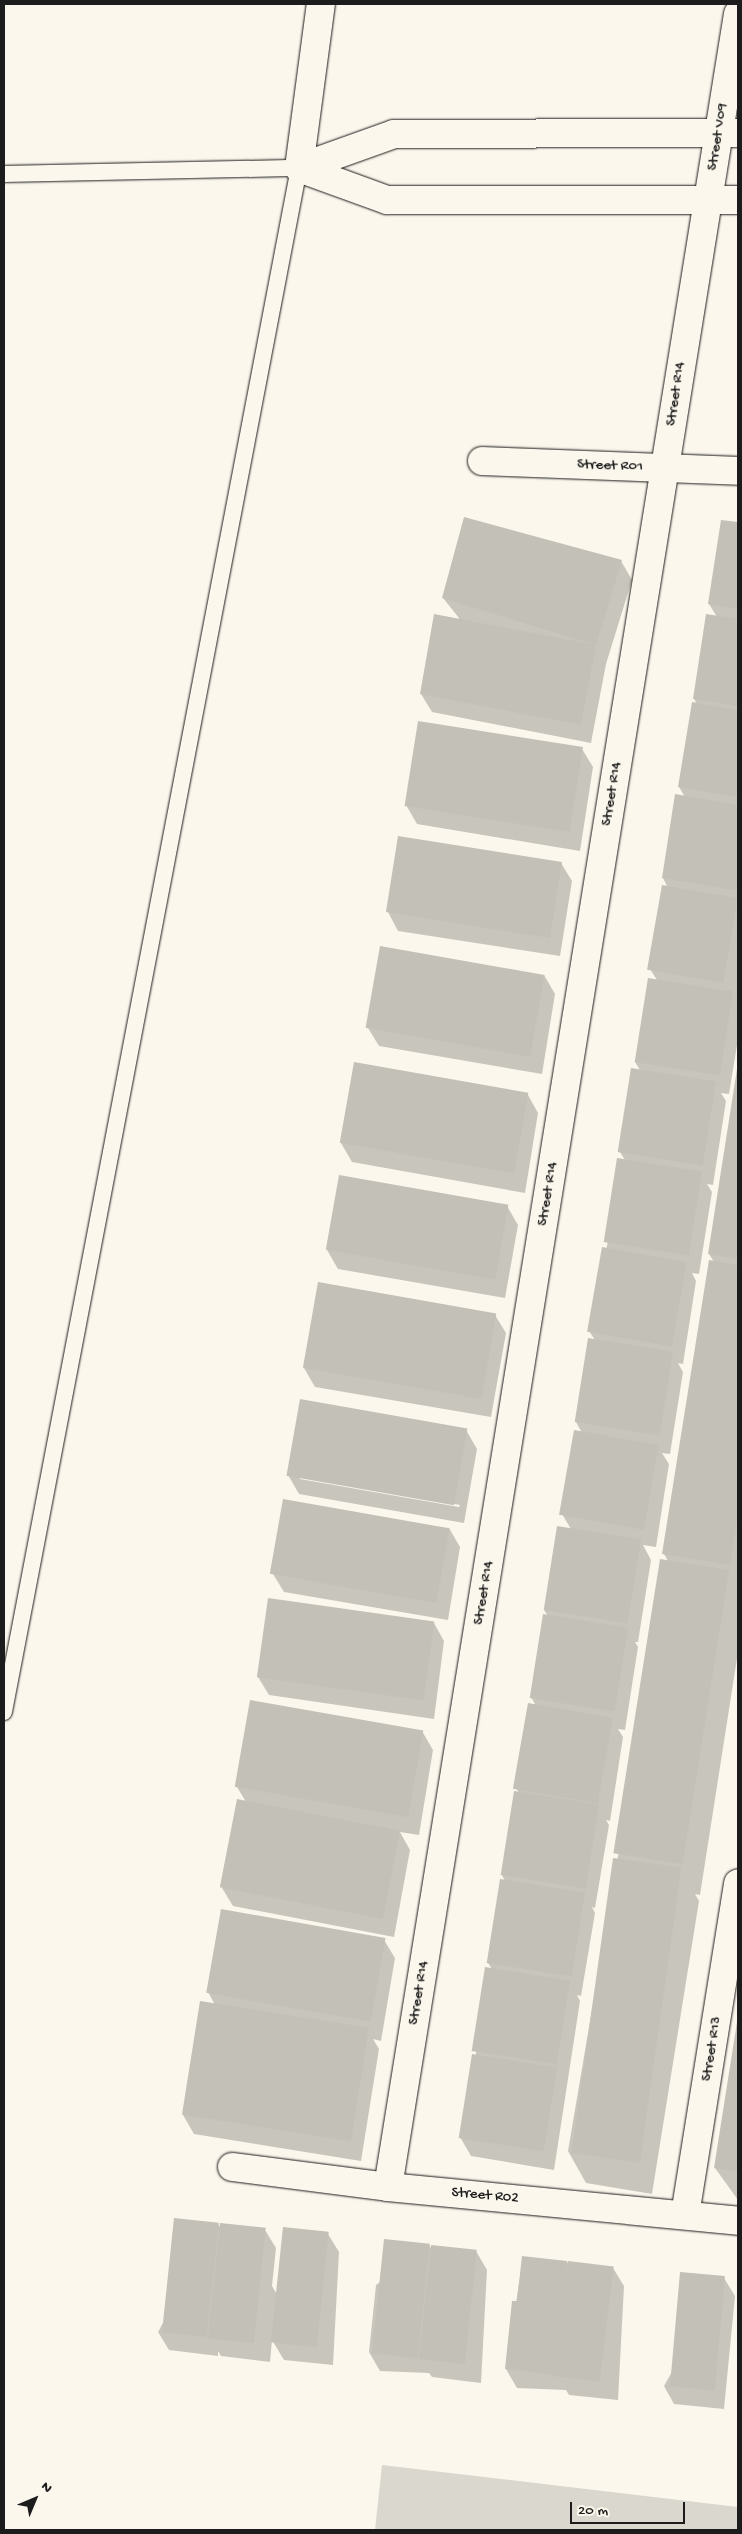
<!DOCTYPE html>
<html>
<head>
<meta charset="utf-8">
<style>
	body { margin:0 }
	#map { position:relative; width:742px; height:2534px; overflow:hidden; background:#fbf7ec; font-family:"Gochi Hand",sans-serif }
	div>[style] { position:absolute }
	[style*='--x'] { left:calc(var(--x)*1px); top:calc(var(--y)*1px); width:calc(var(--w)*1px); rotate:calc(var(--a)*1deg) }
	.green>* { inset:0; background:#dad7ce }
	.shadow>* { inset:0; background:#0003 }
	.building>* { inset:0; background:#c3c0b8; transform-origin:0 0 }
	.roads { filter:drop-shadow(0 0 1px #1c1c1c) drop-shadow(0 0 1px #1c1c1c) }
	.service>* { height:16px; margin:-8px; padding:0 8px; transform-origin:8px; border-radius:8px; background:#fbf7ec }
	.minor>* { height:28px; margin:-14px; padding:0 14px; transform-origin:14px; border-radius:14px; background:#fbf7ec }
	span { translate:-50% -50%; white-space:nowrap; text-align:center; line-height:1.15; -webkit-text-stroke:4px #fbf7ec; paint-order:stroke }
	.street-label { font-size:15px; color:#1c1c1c }
	.frame { position:absolute; inset:0; border:5px solid #1c1c1c; pointer-events:none }
	.north { position:absolute; left:10px; top:2474px; width:50px; height:50px; -webkit-text-stroke:4px #fbf7ec; paint-order:stroke; rotate:45deg; font-size:14px; font-weight:700; line-height:20px; text-align:center; color:#1c1c1c }
	.north::after { content:''; display:block; margin:auto; width:18px; height:22px; background:#1c1c1c; clip-path:polygon(50% 0,100% 100%,50% 72%,0 100%) }
	.scale { position:absolute; left:570px; top:2502px; width:115px; height:22px; box-sizing:border-box; border:2px solid #1c1c1c; border-top:0; padding-left:6px; font-size:15px; line-height:18px; white-space:nowrap; color:#1c1c1c; -webkit-text-stroke:4px #fbf7ec; paint-order:stroke }
</style>
</head>
<body>
<div id="map">
	<div class="green">
		<i style="clip-path:polygon(382px 2465px,738px 2507px,738px 2530px,375px 2530px)"></i>
	</div>
	<div class="shadow">
		<i style="clip-path:polygon(722px 521px,738px 524px,738px 1039px,729px 1094px,721px 1093px,726px 1101px,713px 1185px,707px 1184px,712px 1192px,699px 1274px,692px 1273px,696px 1281px,683px 1364px,678px 1363px,683px 1372px,670px 1454px,662px 1453px,669px 1464px,656px 1547px,643px 1545px,651px 1560px,638px 1642px,635px 1642px,638px 1647px,625px 1730px,618px 1729px,623px 1737px,610px 1821px,606px 1820px,609px 1825px,595px 1908px,592px 1907px,595px 1913px,581px 1996px,577px 1995px,580px 2001px,554px 2170px,471px 2156px,460px 2137px,492px 1969px,488px 1963px,505px 1881px,502px 1875px,519px 1793px,516px 1788px,536px 1706px,531px 1697px,548px 1616px,544px 1610px,571px 1529px,562px 1514px,582px 1433px,576px 1422px,595px 1340px,589px 1331px,625px 1160px,620px 1152px,640px 1070px,635px 1062px,657px 980px,650px 969px,668px 888px,663px 878px,685px 797px,679px 787px,697px 705px,694px 698px,717px 617px,709px 604px)"></i>
		<i style="clip-path:polygon(621px 561px,632px 580px,606px 664px,591px 743px,432px 712px,421px 694px,459px 618px,443px 598px)"></i>
		<i style="clip-path:polygon(582px 749px,593px 767px,580px 851px,417px 824px,406px 805px)"></i>
		<i style="clip-path:polygon(561px 863px,572px 881px,560px 956px,398px 931px,388px 912px)"></i>
		<i style="clip-path:polygon(544px 975px,555px 994px,542px 1074px,379px 1046px,368px 1028px)"></i>
		<i style="clip-path:polygon(738px 1071px,738px 1652px,700px 1895px,695px 1894px,699px 1901px,652px 2194px,586px 2183px,568px 2151px,668px 1561px,664px 1554px,714px 1262px,709px 1254px)"></i>
		<i style="clip-path:polygon(528px 1095px,538px 1113px,525px 1193px,352px 1162px,341px 1143px)"></i>
		<i style="clip-path:polygon(507px 1206px,518px 1225px,505px 1298px,338px 1269px,327px 1250px)"></i>
		<i style="clip-path:polygon(495px 1315px,506px 1333px,491px 1417px,315px 1387px,304px 1368px)"></i>
		<i style="clip-path:polygon(evenodd,466px 1430px,477px 1449px,464px 1523px,299px 1494px,288px 1475px,466px 1430px,300px 1477px,460px 1505px,459px 1507px,300px 1479px,300px 1477px)"></i>
		<i style="clip-path:polygon(449px 1528px,460px 1547px,448px 1620px,284px 1592px,273px 1574px)"></i>
		<i style="clip-path:polygon(434px 1623px,444px 1641px,434px 1719px,269px 1695px,258px 1677px)"></i>
		<i style="clip-path:polygon(422px 1731px,433px 1750px,419px 1835px,400px 1832px,410px 1850px,394px 1937px,233px 1906px,222px 1888px,246px 1802px,237px 1787px)"></i>
		<i style="clip-path:polygon(384px 1940px,395px 1958px,381px 2041px,373px 2039px,379px 2049px,361px 2161px,194px 2134px,183px 2115px,215px 2005px,208px 1992px)"></i>
		<i style="clip-path:polygon(738px 2023px,738px 2200px,715px 2168px)"></i>
		<i style="clip-path:polygon(218px 2224px,221px 2229px,265px 2230px,276px 2248px,272px 2286px,278px 2296px,328px 2234px,339px 2252px,333px 2365px,284px 2360px,272px 2340px,270px 2362px,221px 2356px,218px 2351px,218px 2356px,169px 2350px,158px 2332px)"></i>
		<i style="clip-path:polygon(429px 2245px,432px 2250px,476px 2251px,487px 2270px,481px 2383px,432px 2377px,429px 2373px,380px 2371px,369px 2352px,376px 2285px)"></i>
		<i style="clip-path:polygon(523px 2257px,613px 2268px,624px 2286px,618px 2400px,569px 2395px,566px 2390px,517px 2388px,506px 2369px)"></i>
		<i style="clip-path:polygon(724px 2278px,735px 2296px,724px 2409px,674px 2404px,664px 2386px)"></i>
	</div>
	<div class="building">
		<i style="clip-path:polygon(464px 517px,622px 560px,596px 645px,581px 725px,420px 694px,434px 614px,596px 645px,442px 598px)"></i>
		<i style="clip-path:polygon(721px 520px,738px 522px,738px 609px,708px 604px)"></i>
		<i style="clip-path:polygon(706px 614px,738px 619px,738px 706px,693px 699px)"></i>
		<i style="clip-path:polygon(692px 702px,738px 710px,738px 797px,678px 787px)"></i>
		<i style="left:418px;top:721px;width:167px;height:86px;rotate:9deg"></i>
		<i style="clip-path:polygon(675px 794px,738px 805px,738px 891px,662px 878px)"></i>
		<i style="left:398px;top:836px;width:166px;height:77px;rotate:9deg"></i>
		<i style="left:662px;top:885px;width:77px;height:86px;rotate:10deg"></i>
		<i style="left:380px;top:946px;width:167px;height:83px;rotate:10deg"></i>
		<i style="left:648px;top:978px;width:86px;height:85px;rotate:9deg"></i>
		<i style="left:354px;top:1062px;width:177px;height:82px;rotate:10deg"></i>
		<i style="left:631px;top:1068px;width:86px;height:85px;rotate:9deg"></i>
		<i style="clip-path:polygon(737px 1069px,738px 1069px,738px 1259px,708px 1254px)"></i>
		<i style="left:617px;top:1158px;width:86px;height:85px;rotate:9deg"></i>
		<i style="left:339px;top:1175px;width:172px;height:76px;rotate:10deg"></i>
		<i style="left:602px;top:1247px;width:86px;height:86px;rotate:10deg"></i>
		<i style="clip-path:polygon(709px 1260px,738px 1265px,738px 1514px,730px 1565px,662px 1554px)"></i>
		<i style="left:318px;top:1282px;width:181px;height:87px;rotate:10deg"></i>
		<i style="left:588px;top:1338px;width:86px;height:85px;rotate:9deg"></i>
		<i style="left:300px;top:1399px;width:170px;height:78px;rotate:10deg"></i>
		<i style="left:574px;top:1430px;width:86px;height:86px;rotate:10deg"></i>
		<i style="left:283px;top:1499px;width:169px;height:76px;rotate:10deg"></i>
		<i style="left:557px;top:1526px;width:85px;height:85px;rotate:9deg"></i>
		<i style="left:660px;top:1559px;width:70px;height:298px;rotate:9deg"></i>
		<i style="left:268px;top:1598px;width:168px;height:80px;rotate:8deg"></i>
		<i style="left:543px;top:1614px;width:86px;height:85px;rotate:9deg"></i>
		<i style="left:250px;top:1700px;width:176px;height:88px;rotate:10deg"></i>
		<i style="left:528px;top:1703px;width:86px;height:87px;rotate:10deg"></i>
		<i style="left:514px;top:1791px;width:86px;height:85px;rotate:9deg"></i>
		<i style="left:237px;top:1799px;width:166px;height:90px;rotate:11deg"></i>
		<i style="left:613px;top:1858px;width:69px;height:298px;rotate:8deg"></i>
		<i style="left:500px;top:1879px;width:86px;height:85px;rotate:9deg"></i>
		<i style="left:221px;top:1909px;width:167px;height:85px;rotate:10deg"></i>
		<i style="left:485px;top:1967px;width:86px;height:85px;rotate:9deg"></i>
		<i style="left:200px;top:2001px;width:171px;height:115px;rotate:9deg"></i>
		<i style="clip-path:polygon(737px 2022px,738px 2022px,738px 2172px,714px 2168px)"></i>
		<i style="left:472px;top:2054px;width:86px;height:85px;rotate:9deg"></i>
		<i style="left:174px;top:2218px;width:45px;height:115px;rotate:6deg"></i>
		<i style="left:220px;top:2223px;width:46px;height:116px;rotate:6deg"></i>
		<i style="left:283px;top:2227px;width:46px;height:116px;rotate:6deg"></i>
		<i style="left:384px;top:2239px;width:46px;height:115px;rotate:6deg"></i>
		<i style="left:431px;top:2245px;width:46px;height:115px;rotate:6deg"></i>
		<i style="clip-path:polygon(522px 2256px,567px 2261px,556px 2375px,505px 2369px,512px 2301px,517px 2301px)"></i>
		<i style="left:568px;top:2261px;width:46px;height:116px;rotate:7deg"></i>
		<i style="left:680px;top:2272px;width:45px;height:115px;rotate:5deg"></i>
	</div>
	<div class="roads">
		<div class="service">
			<i style="--x:4;--y:174;--w:295;--a:-1.2"></i>
			<i style="--x:299;--y:168;--w:1572;--a:100.82"></i>
		</div>
		<div class="minor">
			<i style="--x:299;--y:168;--w:101;--a:-19.7"></i>
			<i style="--x:394;--y:134;--w:343;--a:-0.2"></i>
			<i style="--x:299;--y:168;--w:94;--a:20"></i>
			<i style="--x:387;--y:200;--w:351;--a:0"></i>
			<i style="--x:299;--y:168;--w:165;--a:-82.4"></i>
			<i style="--x:482;--y:461;--w:256;--a:2.2"></i>
			<i style="--x:232;--y:2167;--w:157;--a:7.3"></i>
			<i style="--x:388;--y:2187;--w:352;--a:5.5"></i>
			<i style="--x:388;--y:2187;--w:2201;--a:-80.85"></i>
			<i style="--x:685;--y:2215;--w:336;--a:-80.9"></i>
		</div>
	</div>
	<div class="street-label">
		<span style="left:718px;top:137px;rotate:-81deg">Street V09</span>
		<span style="left:676px;top:394px;rotate:-82deg">Street R14</span>
		<span style="left:610px;top:466px;rotate:2deg">Street R01</span>
		<span style="left:612px;top:794px;rotate:-81deg">Street R14</span>
		<span style="left:548px;top:1194px;rotate:-81deg">Street R14</span>
		<span style="left:484px;top:1593px;rotate:-81deg">Street R14</span>
		<span style="left:419px;top:1993px;rotate:-81deg">Street R14</span>
		<span style="left:712px;top:2049px;rotate:-81deg">Street R13</span>
		<span style="left:485px;top:2196px;rotate:5deg">Street R02</span>
	</div>
	<div class="frame"></div>
	<div class="north">N</div>
	<div class="scale">20 m</div>
</div>
</body>
</html>
